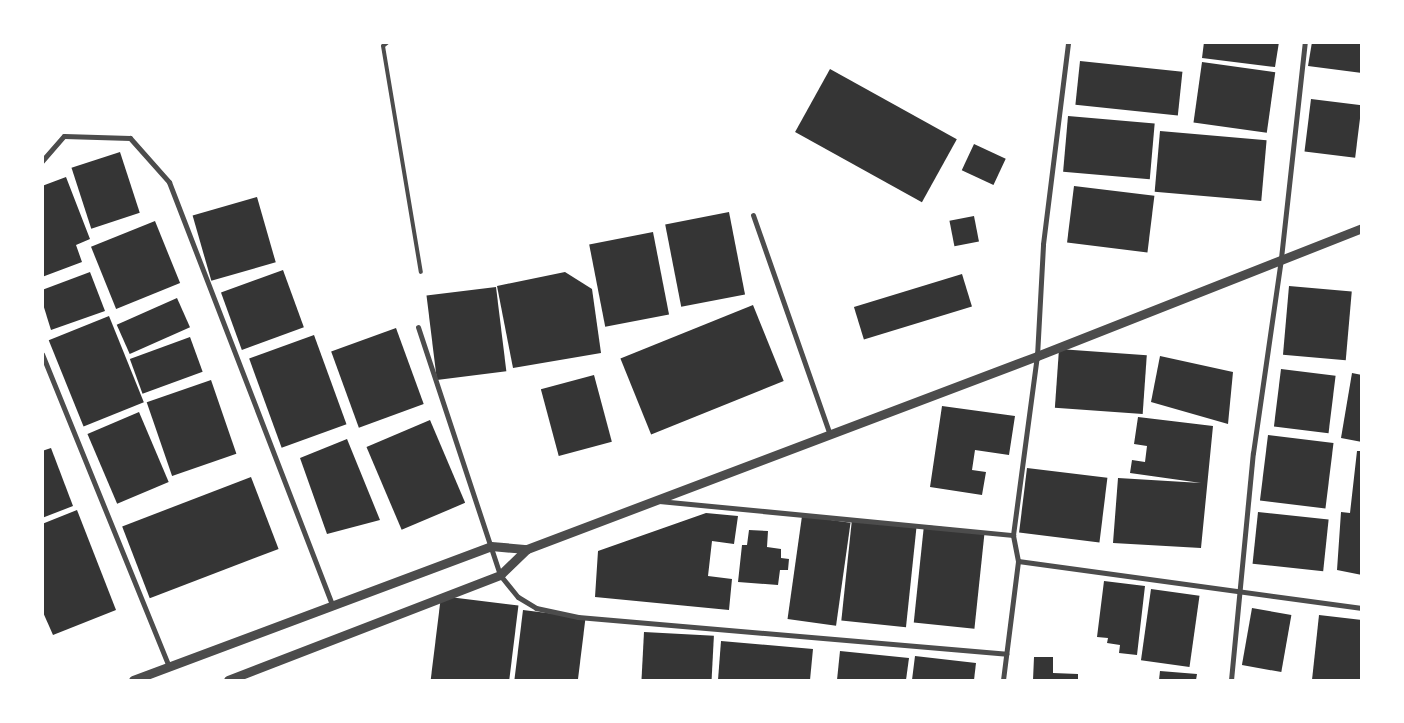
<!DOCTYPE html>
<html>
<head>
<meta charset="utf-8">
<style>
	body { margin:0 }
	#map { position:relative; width:1404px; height:723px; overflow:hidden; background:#fff; font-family:"Fira Sans Condensed",sans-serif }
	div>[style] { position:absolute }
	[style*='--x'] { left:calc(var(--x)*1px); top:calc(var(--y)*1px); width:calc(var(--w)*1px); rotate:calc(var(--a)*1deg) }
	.building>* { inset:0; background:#353535; transform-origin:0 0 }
	.service>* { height:4px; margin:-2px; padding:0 2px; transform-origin:2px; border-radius:2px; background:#4c4c4c }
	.minor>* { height:5px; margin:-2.5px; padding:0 2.5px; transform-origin:2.5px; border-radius:2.5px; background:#4c4c4c }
	.tertiary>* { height:9px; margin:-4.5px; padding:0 4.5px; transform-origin:4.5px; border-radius:4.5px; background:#4c4c4c }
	span { translate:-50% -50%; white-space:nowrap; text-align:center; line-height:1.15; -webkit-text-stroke:5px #fff; paint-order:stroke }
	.frame { position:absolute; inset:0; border:44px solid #fff; pointer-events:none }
</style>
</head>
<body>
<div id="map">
	<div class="building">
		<i style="clip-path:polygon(1204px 42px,1279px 42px,1275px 67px,1202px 58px)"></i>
		<i style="clip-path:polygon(1312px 42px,1362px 42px,1362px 73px,1308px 66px)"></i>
		<i style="left:1080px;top:61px;width:103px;height:44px;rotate:6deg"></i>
		<i style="left:1202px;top:62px;width:74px;height:61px;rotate:8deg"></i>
		<i style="left:830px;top:69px;width:145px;height:72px;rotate:29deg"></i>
		<i style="left:1311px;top:99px;width:51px;height:53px;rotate:7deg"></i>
		<i style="left:1068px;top:116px;width:87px;height:56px;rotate:5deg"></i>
		<i style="left:1160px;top:131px;width:107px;height:61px;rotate:5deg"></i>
		<i style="left:974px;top:144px;width:35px;height:29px;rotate:25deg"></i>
		<i style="left:120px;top:152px;width:64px;height:51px;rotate:72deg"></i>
		<i style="clip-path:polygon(66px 177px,90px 239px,76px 245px,82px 262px,42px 277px,42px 186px)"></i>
		<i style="left:1074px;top:186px;width:81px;height:57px;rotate:7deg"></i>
		<i style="left:257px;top:197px;width:68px;height:67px;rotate:74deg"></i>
		<i style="left:729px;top:212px;width:84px;height:65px;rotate:79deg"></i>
		<i style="left:974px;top:216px;width:26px;height:25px;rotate:79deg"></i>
		<i style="left:155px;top:221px;width:67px;height:69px;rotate:68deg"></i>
		<i style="left:653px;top:232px;width:84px;height:65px;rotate:79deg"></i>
		<i style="left:283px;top:270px;width:61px;height:66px;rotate:70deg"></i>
		<i style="clip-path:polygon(90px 272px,105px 311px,51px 330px,42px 301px,42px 290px)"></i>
		<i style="clip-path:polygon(565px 272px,592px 289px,601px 353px,513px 368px,497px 286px)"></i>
		<i style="left:962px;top:274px;width:34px;height:113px;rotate:73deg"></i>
		<i style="left:1289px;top:286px;width:63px;height:69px;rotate:5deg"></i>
		<i style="left:496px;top:287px;width:85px;height:70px;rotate:83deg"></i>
		<i style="left:177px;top:298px;width:32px;height:66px;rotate:66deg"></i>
		<i style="left:753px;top:305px;width:82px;height:143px;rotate:68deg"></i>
		<i style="left:109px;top:316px;width:93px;height:65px;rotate:68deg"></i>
		<i style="left:396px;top:328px;width:81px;height:69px;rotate:70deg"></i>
		<i style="left:314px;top:335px;width:95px;height:69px;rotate:70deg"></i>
		<i style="left:190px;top:337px;width:37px;height:64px;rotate:70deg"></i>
		<i style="left:1059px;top:349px;width:88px;height:59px;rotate:4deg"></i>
		<i style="clip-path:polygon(1160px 356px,1233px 372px,1228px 424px,1151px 402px)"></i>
		<i style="left:1281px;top:369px;width:55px;height:58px;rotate:7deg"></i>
		<i style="clip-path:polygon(1352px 373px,1362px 375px,1362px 442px,1341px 438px)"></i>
		<i style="left:594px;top:375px;width:69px;height:55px;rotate:75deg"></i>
		<i style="left:211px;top:380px;width:78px;height:68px;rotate:71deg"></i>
		<i style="clip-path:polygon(942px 406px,1015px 416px,1009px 455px,975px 450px,972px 470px,986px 472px,982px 495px,930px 487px)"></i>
		<i style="left:139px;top:412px;width:76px;height:56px;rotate:67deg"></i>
		<i style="clip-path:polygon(1138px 417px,1213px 426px,1201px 548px,1113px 543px,1118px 478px,1201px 483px,1130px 473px,1132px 460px,1145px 462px,1147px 446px,1134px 444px)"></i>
		<i style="left:430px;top:420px;width:90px;height:69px;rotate:67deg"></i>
		<i style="left:1268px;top:435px;width:66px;height:66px;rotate:7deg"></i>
		<i style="clip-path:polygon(347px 439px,380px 520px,327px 534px,300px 458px)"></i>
		<i style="clip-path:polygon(51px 448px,73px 506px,42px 518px,42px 451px)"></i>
		<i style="clip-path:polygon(1357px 451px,1362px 451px,1362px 575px,1337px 570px,1341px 512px,1350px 513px)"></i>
		<i style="left:1027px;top:468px;width:81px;height:65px;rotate:7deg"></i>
		<i style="left:251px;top:477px;width:77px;height:138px;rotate:69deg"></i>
		<i style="clip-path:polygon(77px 510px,116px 610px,53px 635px,42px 610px,42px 524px)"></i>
		<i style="left:1258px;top:512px;width:71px;height:52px;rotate:6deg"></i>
		<i style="clip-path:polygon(706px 513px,738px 516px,734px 544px,712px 541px,708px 576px,732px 579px,729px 610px,595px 597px,598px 551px)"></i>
		<i style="left:802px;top:516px;width:49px;height:104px;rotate:8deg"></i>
		<i style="left:852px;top:519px;width:65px;height:102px;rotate:6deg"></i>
		<i style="left:924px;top:525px;width:61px;height:98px;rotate:6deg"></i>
		<i style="clip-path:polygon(749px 530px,768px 531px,767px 547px,781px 549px,781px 558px,789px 559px,788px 570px,780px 570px,778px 585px,738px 582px,742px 545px,747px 545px)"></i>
		<i style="clip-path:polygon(1104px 581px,1145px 586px,1137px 655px,1119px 653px,1120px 645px,1107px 643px,1108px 638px,1097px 637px)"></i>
		<i style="left:1151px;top:589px;width:49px;height:72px;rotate:8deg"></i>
		<i style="left:441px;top:596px;width:78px;height:85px;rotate:7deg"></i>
		<i style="left:1252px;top:608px;width:40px;height:58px;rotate:10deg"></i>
		<i style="left:523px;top:610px;width:63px;height:71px;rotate:7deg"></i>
		<i style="clip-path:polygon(1319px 615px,1362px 620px,1362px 680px,1312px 680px)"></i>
		<i style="left:644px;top:632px;width:70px;height:48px;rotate:3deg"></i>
		<i style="clip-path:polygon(721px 641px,813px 649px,810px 680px,718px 680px)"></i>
		<i style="clip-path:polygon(840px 651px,909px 658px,906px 680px,837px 680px)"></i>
		<i style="clip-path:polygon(915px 656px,976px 663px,974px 680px,912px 680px)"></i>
		<i style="clip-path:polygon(1034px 657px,1053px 657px,1053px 673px,1078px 674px,1078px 680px,1033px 680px)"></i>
		<i style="clip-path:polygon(1160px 671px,1197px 674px,1196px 680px,1159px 680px)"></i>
	</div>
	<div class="service">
		<i style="--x:388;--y:42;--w:6;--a:141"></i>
		<i style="--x:383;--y:46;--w:229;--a:80.5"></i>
	</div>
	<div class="minor">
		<i style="--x:42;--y:161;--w:33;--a:-49"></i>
		<i style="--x:64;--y:136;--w:66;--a:1.7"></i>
		<i style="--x:130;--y:138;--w:59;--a:48.4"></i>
		<i style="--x:169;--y:182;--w:455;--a:68.9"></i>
		<i style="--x:753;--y:215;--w:233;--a:70.7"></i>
		<i style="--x:418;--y:327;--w:261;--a:71.7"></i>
		<i style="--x:500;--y:575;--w:28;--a:51"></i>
		<i style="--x:518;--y:597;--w:21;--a:31"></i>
		<i style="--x:536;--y:608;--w:43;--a:12.1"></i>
		<i style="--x:578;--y:617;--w:430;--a:4.9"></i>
		<i style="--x:42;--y:354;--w:338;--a:67.9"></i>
		<i style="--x:659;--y:501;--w:356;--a:5.5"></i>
		<i style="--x:1018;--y:561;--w:347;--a:7.8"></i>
		<i style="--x:1003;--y:680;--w:120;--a:-82.8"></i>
		<i style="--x:1018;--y:561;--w:26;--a:-101"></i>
		<i style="--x:1013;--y:535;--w:181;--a:-82.4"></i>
		<i style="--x:1037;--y:356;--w:112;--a:-86.9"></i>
		<i style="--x:1043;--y:244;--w:204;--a:-82.9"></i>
		<i style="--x:1231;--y:680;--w:228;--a:-84.5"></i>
		<i style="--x:1253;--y:453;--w:197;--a:-81.8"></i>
		<i style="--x:1281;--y:258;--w:217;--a:-83.7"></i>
	</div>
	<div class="tertiary">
		<i style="--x:133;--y:680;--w:382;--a:-20.5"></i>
		<i style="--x:491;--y:546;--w:36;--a:5"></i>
		<i style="--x:228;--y:680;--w:292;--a:-21.1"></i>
		<i style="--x:500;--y:575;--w:37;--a:-44"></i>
		<i style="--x:527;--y:549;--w:545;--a:-20.73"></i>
		<i style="--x:1037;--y:356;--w:349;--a:-21.5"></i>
	</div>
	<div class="frame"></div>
</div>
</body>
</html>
